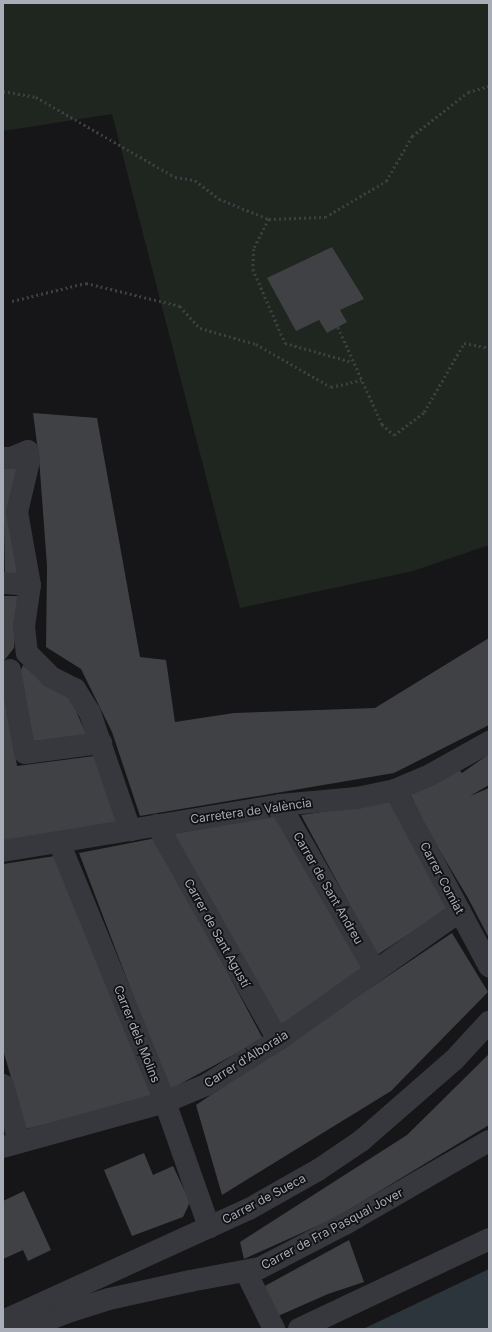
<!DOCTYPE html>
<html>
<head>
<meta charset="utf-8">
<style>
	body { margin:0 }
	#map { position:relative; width:492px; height:1332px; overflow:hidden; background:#161618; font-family:Inter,sans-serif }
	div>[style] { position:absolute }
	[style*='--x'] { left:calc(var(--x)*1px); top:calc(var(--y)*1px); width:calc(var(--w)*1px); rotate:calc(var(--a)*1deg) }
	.green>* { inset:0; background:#1e261f }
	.water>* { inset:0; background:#2c353c }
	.building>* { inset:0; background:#404145; transform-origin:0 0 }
	.path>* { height:2.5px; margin-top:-1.25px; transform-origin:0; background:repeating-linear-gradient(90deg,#3d3f44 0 2px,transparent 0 5px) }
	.minor>* { height:22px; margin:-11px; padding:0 11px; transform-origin:11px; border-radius:11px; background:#37383d }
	span { translate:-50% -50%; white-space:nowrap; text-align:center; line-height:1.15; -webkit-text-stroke:3.5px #111113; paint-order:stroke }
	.street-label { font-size:12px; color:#a8adb8 }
	.frame { position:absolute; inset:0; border:4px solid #a8adb8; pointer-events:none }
</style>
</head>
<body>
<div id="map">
	<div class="green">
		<i style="clip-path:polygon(3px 3px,489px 3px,489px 545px,413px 571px,240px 608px,112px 114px,3px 131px)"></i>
	</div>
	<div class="water">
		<i style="clip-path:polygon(489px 1269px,489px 1329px,363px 1329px)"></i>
	</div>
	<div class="building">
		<i style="clip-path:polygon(332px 247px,364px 299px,340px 310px,347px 322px,327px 333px,319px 320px,296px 331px,267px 278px)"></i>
		<i style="clip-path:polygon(33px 413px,97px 418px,140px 657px,166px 660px,175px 722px,234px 713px,375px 708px,489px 638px,489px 725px,394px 773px,140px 816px,112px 732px,81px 669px,46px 647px,47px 566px,39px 458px)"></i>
		<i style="left:18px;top:468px;width:105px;height:15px;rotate:89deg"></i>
		<i style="clip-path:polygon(3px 596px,19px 596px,14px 648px,3px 662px)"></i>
		<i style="clip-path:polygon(23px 665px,45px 684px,69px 695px,87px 736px,33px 741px,19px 675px)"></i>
		<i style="clip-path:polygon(3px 686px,5px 686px,17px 766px,94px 756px,117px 823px,3px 841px)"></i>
		<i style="clip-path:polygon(489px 754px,489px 785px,470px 796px,489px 788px,489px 938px,468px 898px,428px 831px,409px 792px,458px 769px,462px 773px)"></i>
		<i style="clip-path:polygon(390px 802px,449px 908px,377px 955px,301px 815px)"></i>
		<i style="clip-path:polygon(276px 816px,365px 970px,279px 1026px,172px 834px)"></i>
		<i style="clip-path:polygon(156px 838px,263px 1039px,169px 1090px,79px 853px)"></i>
		<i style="clip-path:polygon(55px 856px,153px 1098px,26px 1129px,3px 1050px,3px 864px)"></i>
		<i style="clip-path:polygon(452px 933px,488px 992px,391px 1091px,222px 1195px,196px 1105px)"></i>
		<i style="clip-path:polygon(489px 1054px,489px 1125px,335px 1218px,244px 1259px,240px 1242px,407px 1135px)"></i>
		<i style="clip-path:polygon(144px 1153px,153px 1175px,173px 1166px,190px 1202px,183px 1217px,132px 1236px,104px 1170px)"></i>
		<i style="clip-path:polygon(24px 1191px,51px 1250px,28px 1261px,23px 1250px,3px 1259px,3px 1201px)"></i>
		<i style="clip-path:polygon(349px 1240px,364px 1282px,328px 1294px,278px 1316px,263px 1287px)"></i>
	</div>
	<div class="path">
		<i style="--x:3;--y:91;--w:34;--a:10"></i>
		<i style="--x:36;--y:97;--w:160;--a:29.9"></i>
		<i style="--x:175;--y:177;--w:20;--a:9"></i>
		<i style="--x:195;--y:180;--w:31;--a:38"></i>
		<i style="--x:219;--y:199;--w:54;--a:21.8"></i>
		<i style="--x:269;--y:219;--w:56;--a:-2"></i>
		<i style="--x:325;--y:217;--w:71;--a:-30.5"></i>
		<i style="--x:386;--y:181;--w:52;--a:-60"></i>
		<i style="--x:412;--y:136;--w:71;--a:-38.2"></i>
		<i style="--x:468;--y:92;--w:22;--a:-16"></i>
		<i style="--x:269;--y:219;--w:34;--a:117"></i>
		<i style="--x:254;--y:249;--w:20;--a:93"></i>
		<i style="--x:253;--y:269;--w:81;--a:66.6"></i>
		<i style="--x:285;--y:343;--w:70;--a:15.8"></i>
		<i style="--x:12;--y:301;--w:76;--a:-13.7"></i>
		<i style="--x:86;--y:283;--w:97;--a:13.7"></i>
		<i style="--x:180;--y:306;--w:30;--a:48"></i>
		<i style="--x:200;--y:328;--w:58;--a:15.9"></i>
		<i style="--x:256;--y:344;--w:86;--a:29.8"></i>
		<i style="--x:331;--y:387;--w:31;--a:-13"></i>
		<i style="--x:338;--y:327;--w:107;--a:65.6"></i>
		<i style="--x:382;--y:424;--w:16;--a:43"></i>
		<i style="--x:394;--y:435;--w:38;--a:-37"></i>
		<i style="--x:424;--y:412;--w:80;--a:-59.9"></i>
		<i style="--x:464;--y:343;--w:25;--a:11"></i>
	</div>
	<div class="minor">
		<i style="--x:3;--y:458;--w:8;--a:0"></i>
		<i style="--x:11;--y:458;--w:18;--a:-22"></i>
		<i style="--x:28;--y:451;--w:10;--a:84"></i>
		<i style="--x:29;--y:461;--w:52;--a:103.2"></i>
		<i style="--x:17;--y:512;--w:74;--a:79.9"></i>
		<i style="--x:30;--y:585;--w:41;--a:98.3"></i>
		<i style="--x:24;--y:626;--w:27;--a:84"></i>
		<i style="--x:27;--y:653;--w:34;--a:45"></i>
		<i style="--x:51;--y:677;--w:27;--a:27"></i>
		<i style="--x:75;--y:689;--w:28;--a:58"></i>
		<i style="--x:90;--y:713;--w:124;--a:71.1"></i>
		<i style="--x:3;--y:583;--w:27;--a:4"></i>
		<i style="--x:10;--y:670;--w:84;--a:79.8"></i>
		<i style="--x:25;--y:753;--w:77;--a:-7.5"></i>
		<i style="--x:395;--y:790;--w:200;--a:61.9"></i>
		<i style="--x:280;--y:805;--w:190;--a:60.1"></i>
		<i style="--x:157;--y:825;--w:247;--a:60.6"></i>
		<i style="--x:59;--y:842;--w:281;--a:67.8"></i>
		<i style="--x:165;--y:1102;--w:133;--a:70.6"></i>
		<i style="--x:3;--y:851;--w:281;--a:-9.4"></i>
		<i style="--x:280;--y:805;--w:77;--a:-5.2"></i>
		<i style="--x:357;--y:798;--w:39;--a:-12"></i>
		<i style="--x:395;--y:790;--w:38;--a:-23"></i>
		<i style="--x:430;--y:775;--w:68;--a:-29.2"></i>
		<i style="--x:3;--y:1085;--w:59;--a:74.3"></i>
		<i style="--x:3;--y:1147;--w:168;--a:-15.5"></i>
		<i style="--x:165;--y:1102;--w:44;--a:-22.5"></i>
		<i style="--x:206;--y:1085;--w:85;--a:-32"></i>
		<i style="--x:278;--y:1040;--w:223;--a:-35.3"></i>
		<i style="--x:246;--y:1272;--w:64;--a:63.8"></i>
		<i style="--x:3;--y:1321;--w:270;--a:-24.5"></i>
		<i style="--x:249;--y:1209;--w:79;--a:-29.5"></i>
		<i style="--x:318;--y:1170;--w:52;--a:-34"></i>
		<i style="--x:361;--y:1141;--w:123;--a:-41.1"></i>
		<i style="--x:454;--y:1060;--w:52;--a:-47.4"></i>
		<i style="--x:26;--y:1329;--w:42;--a:-22.3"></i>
		<i style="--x:65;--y:1313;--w:46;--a:-17.7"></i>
		<i style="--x:109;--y:1299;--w:83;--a:-12.5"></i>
		<i style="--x:190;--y:1281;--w:71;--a:-10.5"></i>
		<i style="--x:260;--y:1268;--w:96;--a:-27.4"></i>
		<i style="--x:345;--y:1224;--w:166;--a:-30"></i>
		<i style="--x:299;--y:1329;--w:210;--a:-25.3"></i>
	</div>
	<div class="street-label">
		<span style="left:251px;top:811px;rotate:-8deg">Carretera de València</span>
		<span style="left:442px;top:878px;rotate:62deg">Carrer Comiat</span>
		<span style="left:328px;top:888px;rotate:60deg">Carrer de Sant Andreu</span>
		<span style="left:217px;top:933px;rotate:61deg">Carrer de Sant Agustí</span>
		<span style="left:137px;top:1034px;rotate:68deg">Carrer dels Molins</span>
		<span style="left:246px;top:1059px;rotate:-32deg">Carrer d'Alboraia</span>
		<span style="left:264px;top:1199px;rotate:-28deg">Carrer de Sueca</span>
		<span style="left:332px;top:1229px;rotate:-28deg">Carrer de Fra Pasqual Jover</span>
	</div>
	<div class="frame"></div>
</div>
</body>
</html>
